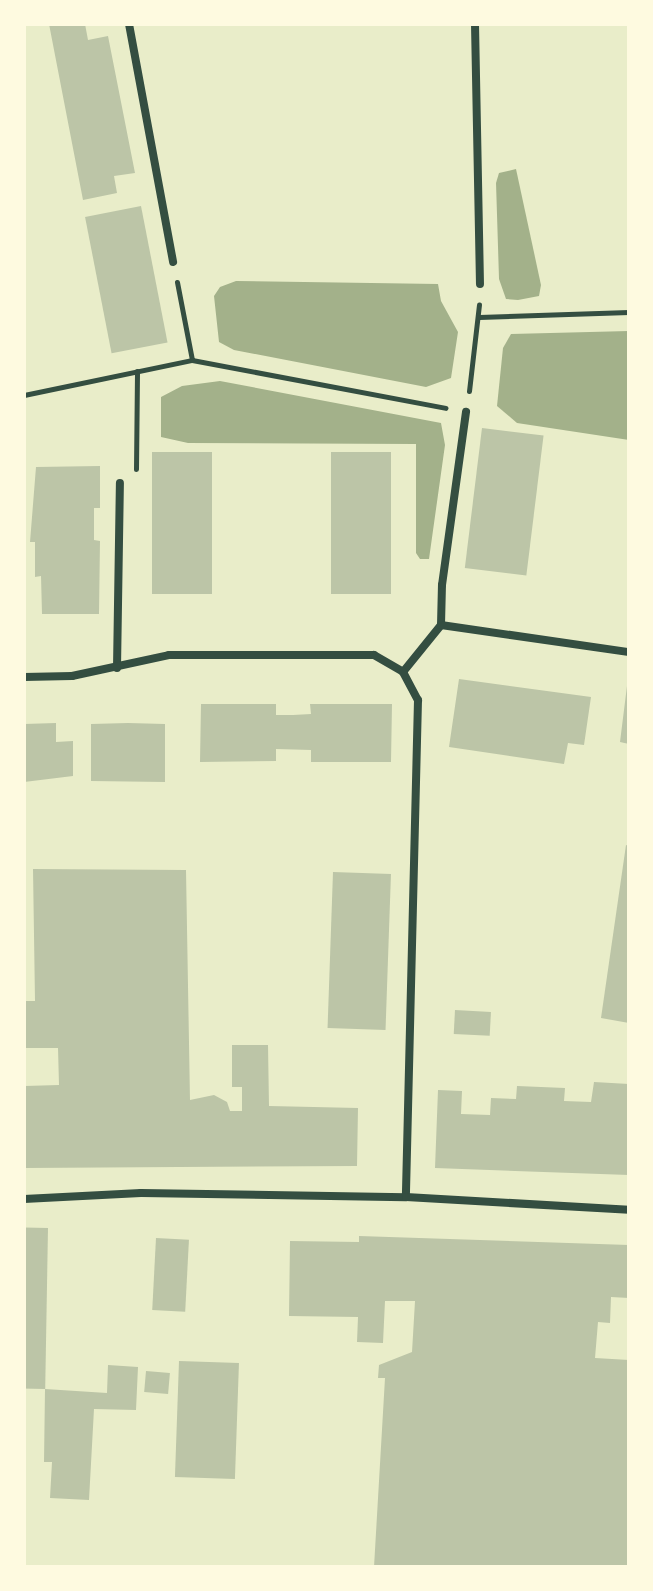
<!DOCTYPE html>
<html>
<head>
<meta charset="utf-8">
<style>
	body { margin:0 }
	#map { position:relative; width:653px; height:1591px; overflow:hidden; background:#e9edc9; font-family:"PT Sans Narrow",sans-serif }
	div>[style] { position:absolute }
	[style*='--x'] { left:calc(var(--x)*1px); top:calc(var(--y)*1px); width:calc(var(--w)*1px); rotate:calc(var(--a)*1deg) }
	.water>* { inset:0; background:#a3b18a }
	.building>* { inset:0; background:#bcc5a7; transform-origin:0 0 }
	.path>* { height:5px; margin:-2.5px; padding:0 2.5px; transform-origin:2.5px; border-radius:2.5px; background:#344e41 }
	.minor>* { height:8px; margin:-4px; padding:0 4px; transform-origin:4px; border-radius:4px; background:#344e41 }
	span { translate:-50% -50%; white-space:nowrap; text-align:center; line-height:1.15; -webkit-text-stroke:6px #fefae0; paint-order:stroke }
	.frame { position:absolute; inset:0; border:26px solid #fefae0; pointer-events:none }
</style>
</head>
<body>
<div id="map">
	<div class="water">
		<i style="clip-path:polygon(516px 169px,541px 285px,539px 296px,518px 300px,506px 299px,499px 279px,496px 183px,499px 173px)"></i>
		<i style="clip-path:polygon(236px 281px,438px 284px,441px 301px,458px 332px,451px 378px,426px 387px,234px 350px,219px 342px,214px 296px,220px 287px)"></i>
		<i style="clip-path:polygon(629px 331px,629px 440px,517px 423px,497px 406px,503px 348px,511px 334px)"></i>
		<i style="clip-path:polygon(220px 381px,441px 423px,445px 445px,429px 559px,420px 559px,416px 553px,416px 444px,188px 443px,161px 437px,161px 397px,182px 386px)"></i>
	</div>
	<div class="building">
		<i style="clip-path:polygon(49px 24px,85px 24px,88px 40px,108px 36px,135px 173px,114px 176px,117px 193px,83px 200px)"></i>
		<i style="left:141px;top:206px;width:139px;height:57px;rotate:79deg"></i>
		<i style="left:482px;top:428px;width:62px;height:141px;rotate:7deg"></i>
		<i style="left:152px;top:452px;width:60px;height:142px"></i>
		<i style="left:391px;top:452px;width:142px;height:60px;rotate:90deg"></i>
		<i style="clip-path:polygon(100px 466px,100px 508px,94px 508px,94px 540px,100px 541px,99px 614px,42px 614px,41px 576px,35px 577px,35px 542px,30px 542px,36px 467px)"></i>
		<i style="clip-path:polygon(459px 679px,591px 697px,584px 745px,568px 743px,564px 764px,449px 747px)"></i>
		<i style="clip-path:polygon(627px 686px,629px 686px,629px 744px,620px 742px)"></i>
		<i style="clip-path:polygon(201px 704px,276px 704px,276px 715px,293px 715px,311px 714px,310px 704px,392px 704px,391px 762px,311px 762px,311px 750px,276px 749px,276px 761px,200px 762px)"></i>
		<i style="clip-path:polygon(56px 723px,56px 742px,73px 741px,73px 776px,24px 782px,24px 724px)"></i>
		<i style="clip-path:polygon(128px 723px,165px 724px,165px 782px,91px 781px,91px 724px)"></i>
		<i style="clip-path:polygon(626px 845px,629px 846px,629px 1023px,601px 1018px)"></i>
		<i style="clip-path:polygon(33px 869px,186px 870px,190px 1100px,214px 1095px,227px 1102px,230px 1111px,242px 1111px,242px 1087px,232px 1087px,232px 1045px,268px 1045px,269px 1106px,358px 1108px,357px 1166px,24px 1168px,25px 1086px,59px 1085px,58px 1048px,24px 1048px,24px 1001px,35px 1001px)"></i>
		<i style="left:333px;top:872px;width:58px;height:156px;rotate:2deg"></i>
		<i style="left:455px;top:1010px;width:36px;height:24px;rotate:3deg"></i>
		<i style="clip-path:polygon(594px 1082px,629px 1084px,629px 1175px,435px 1168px,438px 1090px,462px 1091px,461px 1114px,490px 1115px,491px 1098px,516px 1099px,517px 1086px,565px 1088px,564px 1101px,591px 1102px)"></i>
		<i style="left:48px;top:1228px;width:161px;height:24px;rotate:91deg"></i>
		<i style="clip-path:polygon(359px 1236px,629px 1245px,629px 1298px,611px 1297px,610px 1323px,598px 1322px,595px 1358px,629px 1360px,629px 1567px,374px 1567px,385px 1378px,378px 1378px,379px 1365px,412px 1352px,415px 1301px,385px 1301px,383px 1343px,357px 1342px,358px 1317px,289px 1316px,290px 1241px,359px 1242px)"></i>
		<i style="left:156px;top:1238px;width:33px;height:72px;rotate:3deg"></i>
		<i style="left:179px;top:1361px;width:60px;height:116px;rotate:2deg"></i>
		<i style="clip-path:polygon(108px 1365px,138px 1367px,136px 1410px,94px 1409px,89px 1500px,50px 1498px,52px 1462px,44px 1462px,45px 1389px,107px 1393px)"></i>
		<i style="left:146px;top:1371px;width:24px;height:21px;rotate:5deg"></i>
	</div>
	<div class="path">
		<i style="--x:177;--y:282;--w:79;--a:79.1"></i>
		<i style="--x:479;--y:317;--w:150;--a:-1.9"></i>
		<i style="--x:469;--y:391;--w:87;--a:-83.4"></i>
		<i style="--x:24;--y:395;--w:172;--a:-11.8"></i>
		<i style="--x:192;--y:360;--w:258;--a:10.7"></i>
		<i style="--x:136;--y:469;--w:98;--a:-89.4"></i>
	</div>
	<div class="minor">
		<i style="--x:129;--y:24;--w:242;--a:79.5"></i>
		<i style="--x:475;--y:24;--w:260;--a:88.9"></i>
		<i style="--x:441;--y:625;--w:40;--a:-88.6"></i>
		<i style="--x:442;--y:585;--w:175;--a:-82.1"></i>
		<i style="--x:117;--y:668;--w:185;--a:-89.1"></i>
		<i style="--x:403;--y:672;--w:60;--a:-51"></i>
		<i style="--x:441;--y:625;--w:190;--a:8.2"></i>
		<i style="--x:24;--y:677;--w:48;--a:-1.2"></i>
		<i style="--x:72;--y:676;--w:99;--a:-12.2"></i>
		<i style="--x:169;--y:655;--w:205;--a:0"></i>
		<i style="--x:374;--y:655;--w:34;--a:30"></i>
		<i style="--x:403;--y:672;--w:32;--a:62"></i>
		<i style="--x:418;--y:700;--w:497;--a:91.4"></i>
		<i style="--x:24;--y:1199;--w:117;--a:-2.9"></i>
		<i style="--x:141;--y:1193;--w:265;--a:0.9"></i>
		<i style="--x:406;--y:1197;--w:223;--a:3.3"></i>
	</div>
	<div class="frame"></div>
</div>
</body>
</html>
